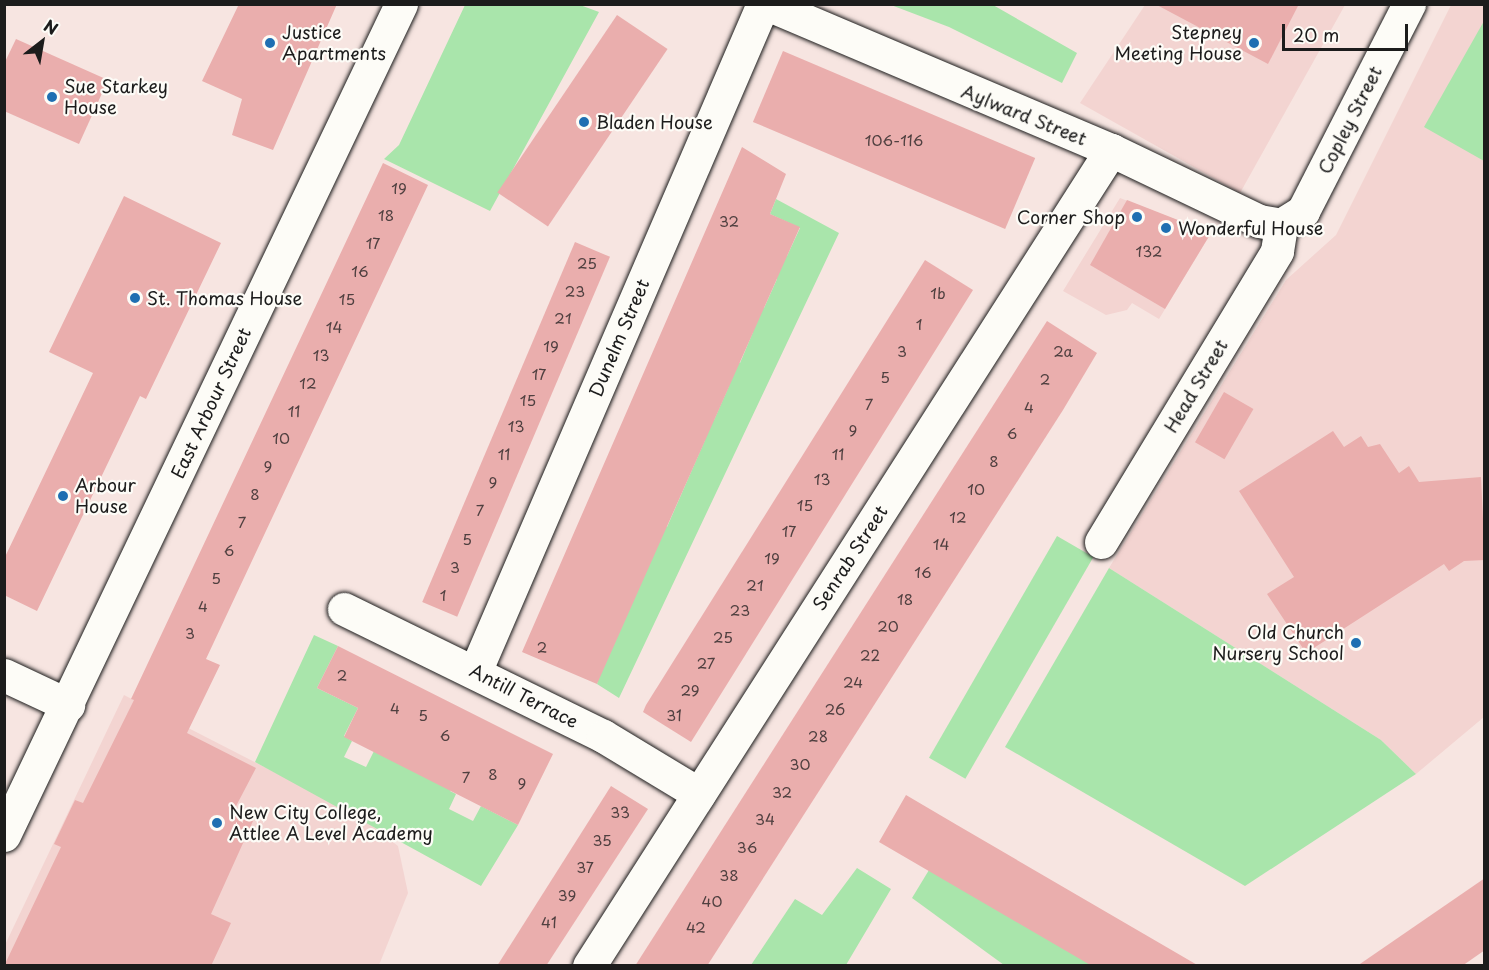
<!DOCTYPE html>
<html>
<head>
<meta charset="utf-8">
<style>
	body { margin:0 }
	#map { position:relative; width:1489px; height:970px; overflow:hidden; background:#f7e5e1; font-family:"Playpen Sans",sans-serif }
	div>[style] { position:absolute }
	[style*='--x'] { left:calc(var(--x)*1px); top:calc(var(--y)*1px); width:calc(var(--w)*1px); rotate:calc(var(--a)*1deg) }
	.built>* { inset:0; background:#f3d4d1 }
	.green>* { inset:0; background:#a9e5ab; transform-origin:0 0 }
	.building>* { inset:0; background:#eaaead; transform-origin:0 0 }
	.roads { filter:drop-shadow(0 0 2px #1c1c1c) drop-shadow(0 0 2px #1c1c1c) }
	.street>* { height:33px; margin:-16.5px; padding:0 16.5px; transform-origin:16.5px; border-radius:16.5px; background:#fdfcf7 }
	.dots>* { width:16px; height:16px; translate:-50% -50%; box-sizing:border-box; border:3px solid #fdfcf7; border-radius:50% }
	span { translate:-50% -50%; white-space:nowrap; text-align:center; line-height:1.15; -webkit-text-stroke:4.5px #fdfcf7; paint-order:stroke }
	.number-label { font-size:15px; color:#504040 }
	.number-label span { -webkit-text-stroke-width:0 }
	.poi-label { font-size:18px; color:#1c1c1c }
	.left { translate:0 -50%; text-align:left }
	.right { translate:-100% -50%; text-align:right }
	.street-label { font-size:18px; color:#1c1c1c }
	.frame { position:absolute; inset:0; border:6px solid #1c1c1c; pointer-events:none }
	.north { position:absolute; left:12px; top:12px; width:60px; height:60px; -webkit-text-stroke:4px #fdfcf7; paint-order:stroke; rotate:31deg; font-size:16px; font-weight:700; line-height:24px; text-align:center; color:#1c1c1c }
	.north::after { content:''; display:block; margin:auto; width:21px; height:27px; background:#1c1c1c; clip-path:polygon(50% 0,100% 100%,50% 72%,0 100%) }
	.scale { position:absolute; left:1282px; top:24px; width:126px; height:27px; box-sizing:border-box; border:3px solid #1c1c1c; border-top:0; padding-left:8px; font-size:18px; line-height:21px; white-space:nowrap; color:#1c1c1c; -webkit-text-stroke:4px #fdfcf7; paint-order:stroke }
</style>
</head>
<body>
<div id="map">
	<div class="built">
		<i style="clip-path:polygon(1145px 5px,1345px 5px,1240px 193px,1080px 103px)"></i>
		<i style="clip-path:polygon(1451px 5px,1484px 5px,1484px 717px,1416px 774px,1381px 740px,1109px 568px,1286px 280px,1336px 235px)"></i>
		<i style="clip-path:polygon(1120px 198px,1211px 233px,1159px 319px,1132px 303px,1127px 310px,1106px 315px,1063px 291px)"></i>
		<i style="clip-path:polygon(124px 695px,358px 815px,398px 846px,408px 893px,379px 965px,5px 965px,4px 947px)"></i>
	</div>
	<div class="green">
		<i style="clip-path:polygon(465px 5px,580px 5px,599px 12px,490px 211px,384px 159px,399px 145px)"></i>
		<i style="clip-path:polygon(891px 5px,993px 5px,1077px 53px,1062px 83px,949px 27px)"></i>
		<i style="clip-path:polygon(1484px 21px,1484px 161px,1424px 127px)"></i>
		<i style="clip-path:polygon(776px 199px,839px 233px,619px 698px,597px 684px,642px 516px,667px 527px,705px 440px,687px 408px,714px 420px,729px 386px,711px 351px,740px 363px,753px 332px,735px 295px,764px 308px,777px 279px,757px 243px,787px 256px,800px 228px,770px 214px)"></i>
		<i style="left:1057px;top:536px;width:42px;height:256px;rotate:30deg"></i>
		<i style="clip-path:polygon(1109px 568px,1381px 740px,1416px 774px,1245px 886px,1005px 747px)"></i>
		<i style="clip-path:polygon(314px 635px,338px 646px,317px 688px,358px 708px,344px 736px,352px 741px,344px 757px,366px 767px,374px 751px,465px 762px,450px 791px,456px 794px,449px 809px,473px 821px,481px 806px,518px 825px,481px 886px,255px 762px)"></i>
		<i style="clip-path:polygon(857px 868px,891px 889px,846px 965px,751px 965px,795px 899px,822px 915px)"></i>
		<i style="clip-path:polygon(929px 870px,1092px 965px,1004px 965px,912px 898px)"></i>
	</div>
	<div class="building">
		<i style="clip-path:polygon(239px 4px,337px 4px,273px 150px,232px 135px,242px 99px,202px 81px)"></i>
		<i style="clip-path:polygon(1155px 4px,1299px 4px,1268px 64px)"></i>
		<i style="left:617px;top:15px;width:61px;height:214px;rotate:34deg"></i>
		<i style="clip-path:polygon(16px 39px,108px 80px,79px 144px,4px 111px,4px 64px)"></i>
		<i style="left:783px;top:51px;width:274px;height:77px;rotate:23deg"></i>
		<i style="clip-path:polygon(742px 147px,786px 174px,770px 214px,800px 227px,597px 684px,522px 652px)"></i>
		<i style="clip-path:polygon(383px 163px,428px 185px,206px 659px,220px 665px,187px 733px,256px 768px,234px 810px,253px 821px,211px 914px,231px 923px,211px 966px,4px 966px,61px 847px,54px 844px,75px 800px,83px 803px,134px 700px,131px 699px)"></i>
		<i style="clip-path:polygon(124px 196px,221px 243px,146px 399px,140px 396px,37px 611px,4px 595px,4px 559px,93px 373px,49px 352px)"></i>
		<i style="clip-path:polygon(1127px 200px,1211px 233px,1165px 309px,1090px 265px)"></i>
		<i style="left:575px;top:242px;width:38px;height:391px;rotate:23deg"></i>
		<i style="clip-path:polygon(925px 260px,973px 290px,691px 742px,643px 712px,646px 705px)"></i>
		<i style="clip-path:polygon(1047px 321px,1097px 353px,1063px 410px,707px 966px,635px 966px)"></i>
		<i style="left:1224px;top:392px;width:34px;height:58px;rotate:30deg"></i>
		<i style="clip-path:polygon(1333px 431px,1344px 447px,1361px 436px,1368px 447px,1380px 444px,1399px 473px,1409px 466px,1419px 482px,1481px 477px,1485px 560px,1464px 561px,1449px 571px,1444px 564px,1306px 653px,1267px 594px,1294px 577px,1239px 491px)"></i>
		<i style="clip-path:polygon(338px 646px,553px 754px,518px 825px,344px 737px,358px 708px,317px 688px)"></i>
		<i style="clip-path:polygon(611px 786px,648px 809px,546px 966px,497px 966px)"></i>
		<i style="clip-path:polygon(906px 795px,957px 825px,1199px 966px,1092px 966px,879px 842px)"></i>
		<i style="clip-path:polygon(1485px 878px,1485px 950px,1462px 966px,1357px 966px)"></i>
	</div>
	<div class="roads">
		<div class="street">
			<i style="--x:767;--y:4;--w:374;--a:23"></i>
			<i style="--x:1111;--y:150;--w:164;--a:25.6"></i>
			<i style="--x:1259;--y:221;--w:22;--a:10"></i>
			<i style="--x:1281;--y:225;--w:26;--a:-32"></i>
			<i style="--x:1303;--y:211;--w:233;--a:-62.9"></i>
			<i style="--x:1101;--y:542;--w:340;--a:-58.8"></i>
			<i style="--x:1277;--y:251;--w:26;--a:-81"></i>
			<i style="--x:344;--y:609;--w:288;--a:26.1"></i>
			<i style="--x:603;--y:736;--w:112;--a:31.1"></i>
			<i style="--x:475;--y:672;--w:727;--a:-66.68"></i>
			<i style="--x:4;--y:675;--w:71;--a:25.1"></i>
			<i style="--x:4;--y:835;--w:921;--a:-64.46"></i>
			<i style="--x:589;--y:966;--w:969;--a:-57.39"></i>
		</div>
	</div>
	<div class="dots">
		<i style="left:270px;top:43px;background:#1f6fb2"></i>
		<i style="left:1254px;top:43px;background:#1f6fb2"></i>
		<i style="left:52px;top:97px;background:#1f6fb2"></i>
		<i style="left:584px;top:122px;background:#1f6fb2"></i>
		<i style="left:1137px;top:217px;background:#1f6fb2"></i>
		<i style="left:1166px;top:228px;background:#1f6fb2"></i>
		<i style="left:135px;top:298px;background:#1f6fb2"></i>
		<i style="left:63px;top:496px;background:#1f6fb2"></i>
		<i style="left:1356px;top:643px;background:#1f6fb2"></i>
		<i style="left:217px;top:823px;background:#1f6fb2"></i>
	</div>
	<div class="number-label">
		<span style="left:894px;top:140px">106-116</span>
		<span style="left:399px;top:188px">19</span>
		<span style="left:386px;top:215px">18</span>
		<span style="left:729px;top:221px">32</span>
		<span style="left:373px;top:243px">17</span>
		<span style="left:1149px;top:251px">132</span>
		<span style="left:587px;top:263px">25</span>
		<span style="left:360px;top:271px">16</span>
		<span style="left:575px;top:291px">23</span>
		<span style="left:938px;top:293px">1b</span>
		<span style="left:347px;top:299px">15</span>
		<span style="left:563px;top:318px">21</span>
		<span style="left:919px;top:324px">1</span>
		<span style="left:334px;top:327px">14</span>
		<span style="left:551px;top:346px">19</span>
		<span style="left:902px;top:351px">3</span>
		<span style="left:1063px;top:351px">2a</span>
		<span style="left:321px;top:355px">13</span>
		<span style="left:539px;top:374px">17</span>
		<span style="left:885px;top:377px">5</span>
		<span style="left:1045px;top:379px">2</span>
		<span style="left:308px;top:383px">12</span>
		<span style="left:528px;top:400px">15</span>
		<span style="left:869px;top:404px">7</span>
		<span style="left:1029px;top:407px">4</span>
		<span style="left:294px;top:411px">11</span>
		<span style="left:516px;top:426px">13</span>
		<span style="left:853px;top:430px">9</span>
		<span style="left:1012px;top:433px">6</span>
		<span style="left:281px;top:438px">10</span>
		<span style="left:504px;top:454px">11</span>
		<span style="left:838px;top:454px">11</span>
		<span style="left:994px;top:461px">8</span>
		<span style="left:268px;top:466px">9</span>
		<span style="left:822px;top:479px">13</span>
		<span style="left:493px;top:482px">9</span>
		<span style="left:976px;top:489px">10</span>
		<span style="left:255px;top:494px">8</span>
		<span style="left:805px;top:505px">15</span>
		<span style="left:480px;top:510px">7</span>
		<span style="left:958px;top:517px">12</span>
		<span style="left:242px;top:522px">7</span>
		<span style="left:789px;top:531px">17</span>
		<span style="left:467px;top:539px">5</span>
		<span style="left:941px;top:544px">14</span>
		<span style="left:229px;top:550px">6</span>
		<span style="left:772px;top:558px">19</span>
		<span style="left:455px;top:567px">3</span>
		<span style="left:923px;top:572px">16</span>
		<span style="left:216px;top:578px">5</span>
		<span style="left:755px;top:585px">21</span>
		<span style="left:443px;top:595px">1</span>
		<span style="left:905px;top:599px">18</span>
		<span style="left:203px;top:606px">4</span>
		<span style="left:740px;top:610px">23</span>
		<span style="left:888px;top:626px">20</span>
		<span style="left:190px;top:633px">3</span>
		<span style="left:723px;top:637px">25</span>
		<span style="left:542px;top:647px">2</span>
		<span style="left:870px;top:655px">22</span>
		<span style="left:706px;top:663px">27</span>
		<span style="left:342px;top:675px">2</span>
		<span style="left:853px;top:682px">24</span>
		<span style="left:690px;top:690px">29</span>
		<span style="left:395px;top:708px">4</span>
		<span style="left:835px;top:709px">26</span>
		<span style="left:423px;top:715px">5</span>
		<span style="left:674px;top:715px">31</span>
		<span style="left:445px;top:735px">6</span>
		<span style="left:818px;top:736px">28</span>
		<span style="left:800px;top:764px">30</span>
		<span style="left:493px;top:774px">8</span>
		<span style="left:466px;top:777px">7</span>
		<span style="left:522px;top:783px">9</span>
		<span style="left:782px;top:792px">32</span>
		<span style="left:620px;top:812px">33</span>
		<span style="left:765px;top:819px">34</span>
		<span style="left:602px;top:840px">35</span>
		<span style="left:747px;top:847px">36</span>
		<span style="left:585px;top:867px">37</span>
		<span style="left:729px;top:875px">38</span>
		<span style="left:567px;top:895px">39</span>
		<span style="left:712px;top:901px">40</span>
		<span style="left:549px;top:922px">41</span>
		<span style="left:696px;top:927px">42</span>
	</div>
	<div class="poi-label">
		<span class="left" style="left:282px;top:43px">Justice<br>Apartments</span>
		<span class="right" style="left:1242px;top:43px">Stepney<br>Meeting House</span>
		<span class="left" style="left:64px;top:97px">Sue Starkey<br>House</span>
		<span class="left" style="left:596px;top:122px">Bladen House</span>
		<span class="right" style="left:1125px;top:217px">Corner Shop</span>
		<span class="left" style="left:1178px;top:228px">Wonderful House</span>
		<span class="left" style="left:147px;top:298px">St. Thomas House</span>
		<span class="left" style="left:75px;top:496px">Arbour<br>House</span>
		<span class="right" style="left:1344px;top:643px">Old Church<br>Nursery School</span>
		<span class="left" style="left:229px;top:823px">New City College,<br>Attlee A Level Academy</span>
	</div>
	<div class="street-label">
		<span style="left:1024px;top:115px;rotate:22deg">Aylward Street</span>
		<span style="left:1350px;top:120px;rotate:-63deg">Copley Street</span>
		<span style="left:619px;top:338px;rotate:-67deg">Dunelm Street</span>
		<span style="left:1196px;top:386px;rotate:-59deg">Head Street</span>
		<span style="left:211px;top:403px;rotate:-65deg">East Arbour Street</span>
		<span style="left:850px;top:558px;rotate:-57deg">Senrab Street</span>
		<span style="left:524px;top:696px;rotate:27deg">Antill Terrace</span>
	</div>
	<div class="frame"></div>
	<div class="north">N</div>
	<div class="scale">20 m</div>
</div>
</body>
</html>
